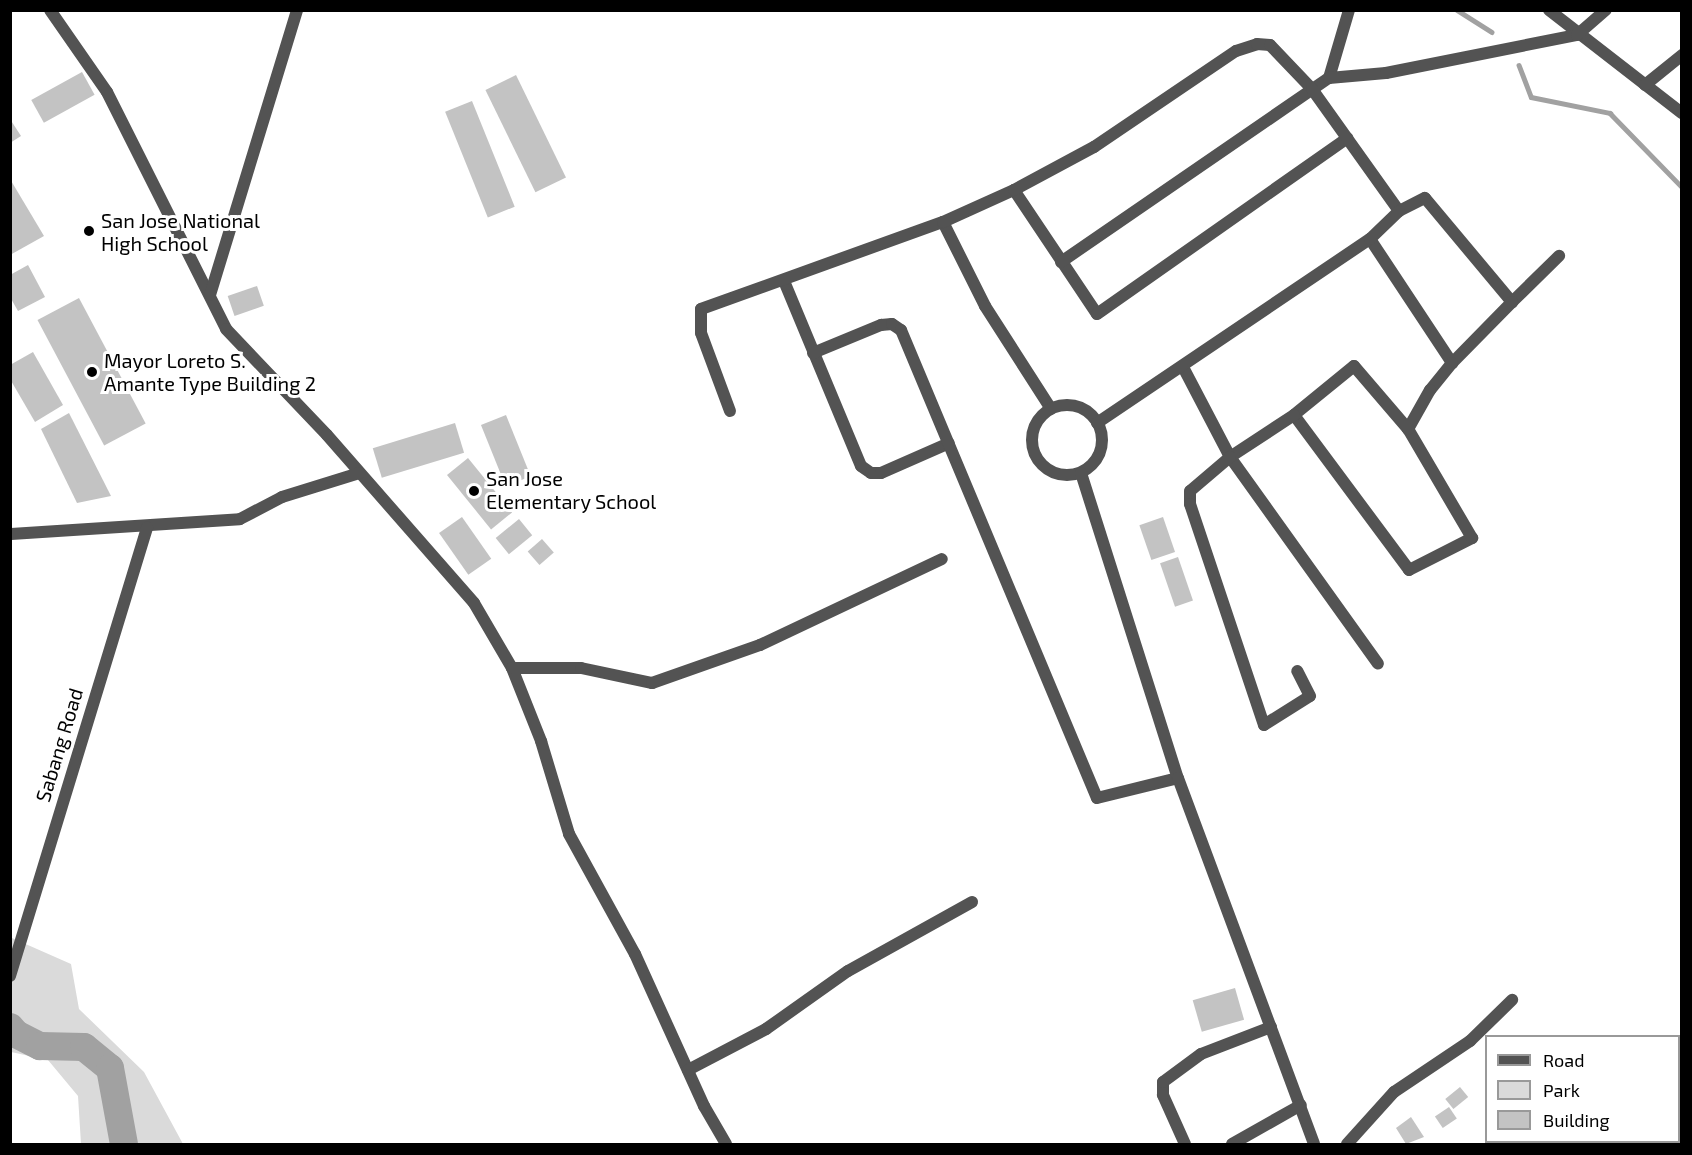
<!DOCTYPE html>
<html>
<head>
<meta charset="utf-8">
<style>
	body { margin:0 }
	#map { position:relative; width:1692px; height:1155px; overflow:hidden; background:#fff; font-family:"Exo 2",sans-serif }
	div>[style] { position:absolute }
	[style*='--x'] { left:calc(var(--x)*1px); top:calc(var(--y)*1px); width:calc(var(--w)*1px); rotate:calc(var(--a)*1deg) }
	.green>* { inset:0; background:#dadada }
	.stream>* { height:4.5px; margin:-2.25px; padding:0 2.25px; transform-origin:2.25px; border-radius:2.25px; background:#a1a1a1 }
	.river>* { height:28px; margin:-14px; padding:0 14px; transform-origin:14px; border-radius:14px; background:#a1a1a1 }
	.building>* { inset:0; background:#c3c3c3; transform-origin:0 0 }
	.minor>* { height:12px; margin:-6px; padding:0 6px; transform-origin:6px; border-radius:6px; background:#535353 }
	.minor>.ring { margin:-6px; padding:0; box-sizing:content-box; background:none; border:12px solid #535353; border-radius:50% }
	.dots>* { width:16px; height:16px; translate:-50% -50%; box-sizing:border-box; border:3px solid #fff; border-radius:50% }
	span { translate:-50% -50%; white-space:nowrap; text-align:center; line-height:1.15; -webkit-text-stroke:6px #fff; paint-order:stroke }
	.poi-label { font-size:20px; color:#000 }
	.left { translate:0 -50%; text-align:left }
	.street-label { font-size:20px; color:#000 }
	.frame { position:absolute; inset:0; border:12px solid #000; pointer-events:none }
	.legend { position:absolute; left:1485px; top:1035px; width:195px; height:108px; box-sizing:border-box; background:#fff; border:2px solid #999; margin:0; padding:8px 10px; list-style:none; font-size:18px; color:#000 }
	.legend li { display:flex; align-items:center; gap:12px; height:30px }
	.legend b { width:30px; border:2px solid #999 }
</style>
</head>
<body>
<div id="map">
	<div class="green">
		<i style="clip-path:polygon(10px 931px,12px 938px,71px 964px,79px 1009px,144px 1072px,183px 1144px,81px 1144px,78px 1096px,48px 1060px,11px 1052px)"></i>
	</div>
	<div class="stream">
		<i style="--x:1457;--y:10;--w:41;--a:32.2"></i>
		<i style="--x:1519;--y:65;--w:34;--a:69"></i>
		<i style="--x:1531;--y:97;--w:81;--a:11.4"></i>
		<i style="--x:1610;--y:113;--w:103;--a:45.8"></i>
	</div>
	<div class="river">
		<i style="--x:10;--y:1027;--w:9;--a:49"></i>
		<i style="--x:16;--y:1034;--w:27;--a:27"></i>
		<i style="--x:40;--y:1046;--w:44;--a:1.3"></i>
		<i style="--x:84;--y:1047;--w:33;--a:39"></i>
		<i style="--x:110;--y:1068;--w:77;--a:79.6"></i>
	</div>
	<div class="building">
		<i style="left:82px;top:72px;width:26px;height:58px;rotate:61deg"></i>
		<i style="left:516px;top:75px;width:114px;height:34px;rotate:64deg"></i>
		<i style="left:472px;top:101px;width:114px;height:29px;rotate:68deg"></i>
		<i style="clip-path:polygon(10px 119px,21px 136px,10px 143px)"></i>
		<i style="clip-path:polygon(10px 179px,44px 236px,10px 255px)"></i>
		<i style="clip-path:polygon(28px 265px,45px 297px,18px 311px,10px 297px,10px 275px)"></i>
		<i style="left:257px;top:286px;width:21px;height:31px;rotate:71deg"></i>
		<i style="left:79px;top:298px;width:142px;height:47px;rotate:62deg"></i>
		<i style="clip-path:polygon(33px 352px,63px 405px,35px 422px,10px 379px,10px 365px)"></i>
		<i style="clip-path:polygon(69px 413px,111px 496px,77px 503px,41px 429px)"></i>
		<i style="left:506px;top:415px;width:66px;height:27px;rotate:68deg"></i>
		<i style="left:455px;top:423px;width:31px;height:86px;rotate:73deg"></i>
		<i style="left:468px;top:458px;width:70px;height:27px;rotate:51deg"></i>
		<i style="left:462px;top:517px;width:51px;height:28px;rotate:55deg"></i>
		<i style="left:1163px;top:517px;width:37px;height:25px;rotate:71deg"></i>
		<i style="left:519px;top:519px;width:21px;height:30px;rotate:51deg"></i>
		<i style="left:542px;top:539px;width:18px;height:19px;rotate:49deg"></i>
		<i style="left:1178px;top:557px;width:46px;height:19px;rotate:71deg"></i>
		<i style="left:1235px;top:988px;width:33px;height:44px;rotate:74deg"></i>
		<i style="left:1460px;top:1087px;width:13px;height:19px;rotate:51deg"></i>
		<i style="left:1449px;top:1107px;width:14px;height:17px;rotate:56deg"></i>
		<i style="clip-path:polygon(1411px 1117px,1424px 1137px,1406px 1144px,1396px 1128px)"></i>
	</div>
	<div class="minor">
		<i style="--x:50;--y:10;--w:100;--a:55.2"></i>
		<i style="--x:107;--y:92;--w:265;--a:63.3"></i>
		<i style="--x:226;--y:329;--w:146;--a:46.4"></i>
		<i style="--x:327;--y:435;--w:223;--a:48.8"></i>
		<i style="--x:474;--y:603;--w:75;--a:59.7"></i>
		<i style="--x:512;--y:668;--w:79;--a:68.3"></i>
		<i style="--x:541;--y:741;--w:97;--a:73.2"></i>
		<i style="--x:569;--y:834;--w:137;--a:61.2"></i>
		<i style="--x:635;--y:954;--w:167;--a:65.6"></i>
		<i style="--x:704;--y:1106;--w:44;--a:59.9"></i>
		<i style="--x:1549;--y:10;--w:168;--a:37.8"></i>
		<i style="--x:1329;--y:78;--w:71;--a:-73.6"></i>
		<i style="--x:1645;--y:85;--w:48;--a:-39"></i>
		<i style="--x:1014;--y:190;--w:149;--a:56.2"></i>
		<i style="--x:1097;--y:314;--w:306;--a:-35.1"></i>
		<i style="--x:943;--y:222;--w:94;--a:63.4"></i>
		<i style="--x:985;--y:306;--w:122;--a:57.3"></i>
		<i style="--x:1370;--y:239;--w:149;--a:56.5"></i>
		<i style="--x:1061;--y:262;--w:325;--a:-34.5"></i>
		<i style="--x:1329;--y:78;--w:57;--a:-5"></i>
		<i style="--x:1386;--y:73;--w:195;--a:-11.3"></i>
		<i style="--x:1577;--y:35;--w:38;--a:-41"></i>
		<i style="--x:784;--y:281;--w:200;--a:67.4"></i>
		<i style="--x:861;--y:466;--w:12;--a:35"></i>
		<i style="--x:871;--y:473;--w:10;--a:0"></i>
		<i style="--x:881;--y:473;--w:74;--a:-23.8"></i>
		<i style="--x:210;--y:295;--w:298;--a:-73"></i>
		<i style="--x:1512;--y:302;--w:66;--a:-44.4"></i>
		<i style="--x:813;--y:353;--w:74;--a:-22.4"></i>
		<i style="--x:881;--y:325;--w:11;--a:-5"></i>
		<i style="--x:892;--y:324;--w:11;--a:34"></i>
		<i style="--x:901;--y:330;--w:507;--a:67.28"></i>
		<i style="--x:1097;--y:798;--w:83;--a:-13.9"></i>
		<i style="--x:1183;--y:367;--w:102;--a:62.4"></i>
		<i style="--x:1230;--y:457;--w:254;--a:54.4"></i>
		<i class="ring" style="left:1032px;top:405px;width:58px;height:58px"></i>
		<i style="--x:730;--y:411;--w:83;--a:-110.4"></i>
		<i style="--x:701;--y:333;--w:24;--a:-90"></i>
		<i style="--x:701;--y:309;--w:257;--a:-19.8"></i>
		<i style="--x:943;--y:222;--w:78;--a:-24.3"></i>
		<i style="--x:1014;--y:190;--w:91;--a:-28.3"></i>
		<i style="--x:1094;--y:147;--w:171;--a:-34.1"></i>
		<i style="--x:1236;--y:51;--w:22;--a:-18"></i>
		<i style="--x:1257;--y:44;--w:13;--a:4"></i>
		<i style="--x:1270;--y:45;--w:61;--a:46.3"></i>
		<i style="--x:1312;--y:89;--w:150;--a:54.5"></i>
		<i style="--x:1399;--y:211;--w:29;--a:-27"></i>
		<i style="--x:1425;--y:198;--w:136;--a:50.1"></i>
		<i style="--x:1512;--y:302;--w:86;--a:134.5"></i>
		<i style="--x:1452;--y:363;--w:35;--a:129"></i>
		<i style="--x:1430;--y:390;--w:45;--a:119.4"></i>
		<i style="--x:1294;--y:415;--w:193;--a:53.4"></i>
		<i style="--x:1409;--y:570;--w:71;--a:-26.9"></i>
		<i style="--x:1472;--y:538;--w:126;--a:-120.4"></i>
		<i style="--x:1408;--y:429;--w:83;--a:-130.6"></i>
		<i style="--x:1354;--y:366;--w:77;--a:140.8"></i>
		<i style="--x:1294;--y:415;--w:77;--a:146.7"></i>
		<i style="--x:1230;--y:457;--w:52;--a:139.6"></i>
		<i style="--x:1190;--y:491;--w:13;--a:90"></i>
		<i style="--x:1190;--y:504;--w:233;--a:71.5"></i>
		<i style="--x:1264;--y:725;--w:54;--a:-32.2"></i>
		<i style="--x:1310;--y:696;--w:28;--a:-117"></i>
		<i style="--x:1097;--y:423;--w:329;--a:-34"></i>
		<i style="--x:1370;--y:239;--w:40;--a:-44"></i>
		<i style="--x:1081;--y:473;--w:320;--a:72.4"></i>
		<i style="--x:1178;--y:778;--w:390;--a:69.6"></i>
		<i style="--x:11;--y:534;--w:229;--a:-3.7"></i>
		<i style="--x:240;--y:519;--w:47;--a:-27.6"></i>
		<i style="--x:282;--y:497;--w:81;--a:-17.3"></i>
		<i style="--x:512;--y:668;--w:69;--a:0"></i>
		<i style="--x:581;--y:668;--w:73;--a:11.9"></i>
		<i style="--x:652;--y:683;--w:114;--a:-19.4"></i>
		<i style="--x:760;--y:645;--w:201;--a:-25.3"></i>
		<i style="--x:10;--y:976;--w:469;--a:-73"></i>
		<i style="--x:688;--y:1070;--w:88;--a:-27.7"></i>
		<i style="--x:766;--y:1029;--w:100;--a:-35.3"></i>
		<i style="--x:848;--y:971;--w:142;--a:-29.1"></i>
		<i style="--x:1185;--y:1144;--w:54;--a:-114.2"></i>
		<i style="--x:1163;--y:1095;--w:13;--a:-90"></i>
		<i style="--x:1163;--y:1082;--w:47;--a:-36.4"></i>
		<i style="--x:1201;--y:1054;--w:75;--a:-21.1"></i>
		<i style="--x:1232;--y:1144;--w:79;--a:-29.5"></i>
		<i style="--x:1347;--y:1144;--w:70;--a:-47.9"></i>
		<i style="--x:1394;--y:1092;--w:92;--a:-33.9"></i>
		<i style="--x:1470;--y:1041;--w:59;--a:-44.3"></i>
	</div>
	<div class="dots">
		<i style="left:89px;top:231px;background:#000"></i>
		<i style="left:92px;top:372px;background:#000"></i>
		<i style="left:474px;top:491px;background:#000"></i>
	</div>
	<div class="poi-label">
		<span class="left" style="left:101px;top:232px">San Jose National<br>High School</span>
		<span class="left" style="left:104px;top:372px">Mayor Loreto S.<br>Amante Type Building 2</span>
		<span class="left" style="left:486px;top:490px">San Jose<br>Elementary School</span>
	</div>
	<div class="street-label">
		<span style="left:59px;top:745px;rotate:-73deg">Sabang Road</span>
	</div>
	<div class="frame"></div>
	<ul class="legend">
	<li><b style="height:8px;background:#535353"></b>Road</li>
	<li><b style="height:16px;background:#dadada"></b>Park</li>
	<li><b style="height:16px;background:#c3c3c3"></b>Building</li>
	</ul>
</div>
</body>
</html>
